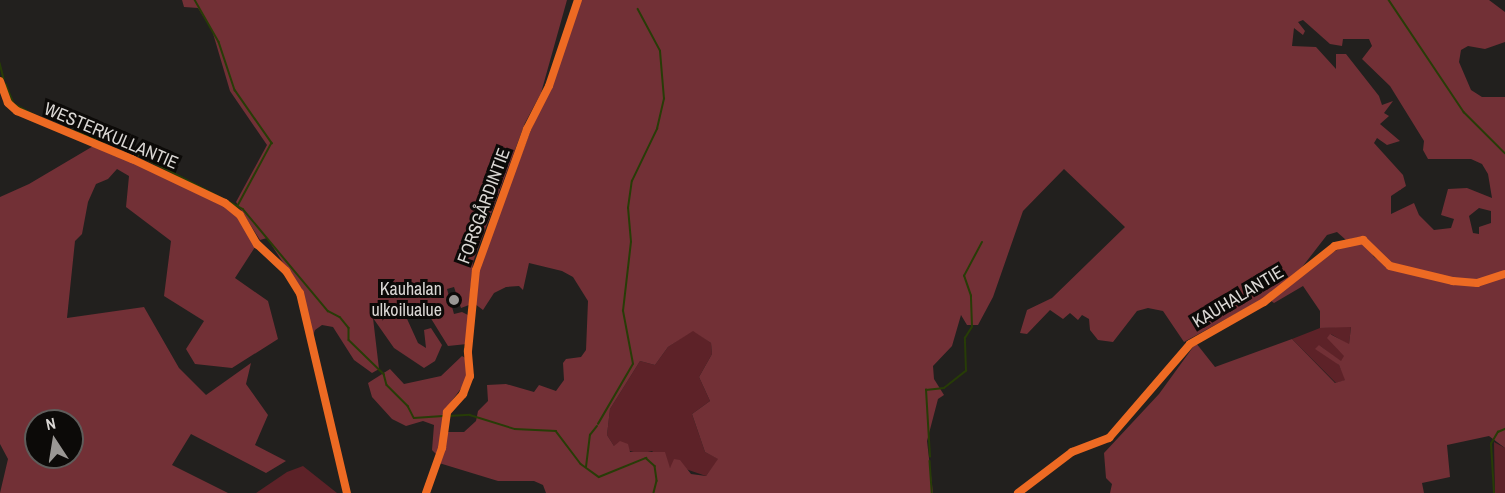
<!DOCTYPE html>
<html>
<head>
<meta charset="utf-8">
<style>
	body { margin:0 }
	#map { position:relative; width:1505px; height:493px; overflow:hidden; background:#22201e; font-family:"Archivo Narrow",sans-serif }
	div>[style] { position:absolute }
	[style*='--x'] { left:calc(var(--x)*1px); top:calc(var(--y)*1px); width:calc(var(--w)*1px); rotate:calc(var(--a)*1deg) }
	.green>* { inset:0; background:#5d2228 }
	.forest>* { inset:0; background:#723036 }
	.stream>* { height:1.5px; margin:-0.75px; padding:0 0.75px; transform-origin:0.75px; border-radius:0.75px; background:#273c07 }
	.minor>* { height:6px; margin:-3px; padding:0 3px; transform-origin:3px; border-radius:3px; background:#5e544f }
	.cycleway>* { height:8px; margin:-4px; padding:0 4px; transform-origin:4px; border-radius:4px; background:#ed6a23 }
	.dots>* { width:16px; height:16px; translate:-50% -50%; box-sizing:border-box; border:3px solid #0c0a08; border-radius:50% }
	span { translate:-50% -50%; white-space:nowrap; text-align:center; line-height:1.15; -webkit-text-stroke:6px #0c0a08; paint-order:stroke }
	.street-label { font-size:18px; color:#dad7d4 }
	.poi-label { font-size:18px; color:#dad7d4 }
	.right { translate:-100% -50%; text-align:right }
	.north { position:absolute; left:24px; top:409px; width:60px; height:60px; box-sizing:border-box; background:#0c0a08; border:2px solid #5e5c5a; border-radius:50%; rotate:348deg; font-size:16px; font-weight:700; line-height:24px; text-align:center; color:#dad7d4 }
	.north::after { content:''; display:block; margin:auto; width:21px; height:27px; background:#9a9794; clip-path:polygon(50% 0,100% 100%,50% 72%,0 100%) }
</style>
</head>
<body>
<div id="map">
	<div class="green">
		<i style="clip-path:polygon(1351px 326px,1349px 345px,1331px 334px,1345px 356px,1341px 362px,1319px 345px,1339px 365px,1346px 380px,1336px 383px,1292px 339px,1320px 328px)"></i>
		<i style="clip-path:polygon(693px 330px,711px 343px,712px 354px,699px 377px,710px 401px,692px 414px,705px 452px,719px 459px,706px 476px,674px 465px,670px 468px,652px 451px,640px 454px,614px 446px,607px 435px,610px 409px,640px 361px,655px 365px,668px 347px)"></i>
		<i style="clip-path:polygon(1494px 442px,1505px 448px,1505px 493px,1495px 493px)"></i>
		<i style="clip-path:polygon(303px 466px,337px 493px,256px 493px,287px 472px)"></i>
	</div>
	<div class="forest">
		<i style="clip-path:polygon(182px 0,567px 0,541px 93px,525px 123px,473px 262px,469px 305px,461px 308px,454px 287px,447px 289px,454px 314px,462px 312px,470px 316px,467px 344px,448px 346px,427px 312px,403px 301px,403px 310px,418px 343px,426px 348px,424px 330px,431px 328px,442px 345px,435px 361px,424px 368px,394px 348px,373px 318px,379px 369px,372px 373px,354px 360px,333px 327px,322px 325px,315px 330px,311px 341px,295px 281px,267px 238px,260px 240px,236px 202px,267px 145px,230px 91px,212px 30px,198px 8px,184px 7px)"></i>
		<i style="clip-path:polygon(evenodd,581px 0,1489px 0,1505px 12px,1505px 42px,1485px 49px,1468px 46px,1461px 50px,1459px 62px,1471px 90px,1482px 97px,1505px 97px,1505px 272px,1477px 282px,1442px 277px,1391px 264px,1377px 255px,1369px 241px,1360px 237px,1346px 240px,1337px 232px,1327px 235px,1296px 275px,1270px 295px,1184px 342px,1163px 311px,1148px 308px,1137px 311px,1113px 342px,1098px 340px,1090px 330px,1089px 319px,1082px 315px,1078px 320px,1070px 313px,1063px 319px,1050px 310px,1027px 334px,1020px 333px,1027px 310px,1052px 298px,1125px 227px,1064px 169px,1023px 211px,993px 297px,978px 325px,967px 325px,961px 315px,952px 346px,933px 366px,934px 379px,944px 395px,938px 399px,927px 441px,933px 493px,546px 493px,543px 485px,534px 481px,498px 481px,439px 463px,445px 432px,464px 432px,476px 421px,478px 411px,488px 401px,487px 385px,506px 384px,534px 392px,539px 385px,556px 391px,564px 380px,563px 363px,566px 359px,581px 357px,586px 350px,588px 301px,573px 277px,562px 271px,529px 263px,523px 290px,519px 286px,506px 287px,494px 293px,483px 310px,475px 304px,475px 284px,482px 257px,581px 0,1303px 20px,1330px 44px,1342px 46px,1343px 39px,1369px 39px,1372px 46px,1362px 59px,1390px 86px,1424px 141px,1423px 150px,1428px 159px,1471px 159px,1482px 164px,1488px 174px,1492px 198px,1467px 188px,1448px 189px,1441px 215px,1454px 219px,1451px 228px,1434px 230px,1419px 215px,1414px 203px,1391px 214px,1391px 196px,1406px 186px,1403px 175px,1374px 143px,1377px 138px,1387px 145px,1400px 141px,1380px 124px,1389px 116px,1384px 113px,1393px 101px,1382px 105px,1379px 96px,1346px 54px,1336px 54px,1336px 69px,1316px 47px,1292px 46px,1294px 28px,1303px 35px,1305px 31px,1298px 22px,1303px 20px,581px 0,1479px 208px,1491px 211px,1491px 223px,1479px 227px,1479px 234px,1473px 233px,1469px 216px,1479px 208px,581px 0,693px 331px,711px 343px,712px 354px,699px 377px,710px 401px,692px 414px,705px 452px,718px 459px,706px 476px,691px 474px,680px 460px,674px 459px,670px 468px,665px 452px,630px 452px,628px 444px,620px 441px,614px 446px,607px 435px,610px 409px,640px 361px,655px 365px,668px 347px,693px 331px)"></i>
		<i style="clip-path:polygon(evenodd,95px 145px,225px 203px,240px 215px,257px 244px,235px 278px,268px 301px,278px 339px,232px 368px,195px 364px,186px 349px,204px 321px,164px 296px,171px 241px,126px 207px,129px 176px,117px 169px,108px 179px,96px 184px,88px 202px,82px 234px,75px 241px,67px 318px,144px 307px,179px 368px,206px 395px,251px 363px,246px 384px,268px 415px,255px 445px,286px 461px,266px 473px,191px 434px,172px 465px,228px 493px,0 493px,8px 459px,0 444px,0 197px,29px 184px,95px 145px,36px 421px,72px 421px,72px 457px,36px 457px,36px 421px)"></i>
		<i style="clip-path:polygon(1355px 241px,1366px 244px,1374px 257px,1390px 267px,1477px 285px,1505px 276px,1505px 448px,1489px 436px,1447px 445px,1450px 477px,1422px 483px,1424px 493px,1110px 493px,1112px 484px,1106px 478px,1104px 453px,1159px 394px,1196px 343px,1215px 367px,1292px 339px,1335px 383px,1345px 380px,1339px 365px,1315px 349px,1319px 345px,1341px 361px,1344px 356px,1327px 338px,1330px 334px,1349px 344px,1351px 327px,1320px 328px,1320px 311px,1303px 286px,1274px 303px,1271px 301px,1319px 259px)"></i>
		<i style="clip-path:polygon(462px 356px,467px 359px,468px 379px,445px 410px,438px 456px,432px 450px,434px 425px,423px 421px,406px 426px,392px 419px,372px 397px,368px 383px,390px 369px,404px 384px,441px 376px)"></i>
	</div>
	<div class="stream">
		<i style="--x:195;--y:0;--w:48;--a:60.3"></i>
		<i style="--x:219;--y:42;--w:51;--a:71.6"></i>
		<i style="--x:235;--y:90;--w:65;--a:55.1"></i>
		<i style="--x:272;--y:143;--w:72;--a:118.4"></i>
		<i style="--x:1389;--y:0;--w:135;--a:56.2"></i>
		<i style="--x:1464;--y:112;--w:58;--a:45"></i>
		<i style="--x:0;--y:63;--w:16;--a:76"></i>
		<i style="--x:6;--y:84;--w:22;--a:68"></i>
		<i style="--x:14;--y:104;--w:27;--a:28"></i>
		<i style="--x:65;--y:128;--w:9;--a:18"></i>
		<i style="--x:78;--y:132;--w:56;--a:19.7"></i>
		<i style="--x:131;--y:151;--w:126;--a:27.4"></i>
		<i style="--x:243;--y:209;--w:133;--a:50.2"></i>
		<i style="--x:328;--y:311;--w:13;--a:27"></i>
		<i style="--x:340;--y:317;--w:14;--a:51"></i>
		<i style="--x:349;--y:328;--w:12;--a:90"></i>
		<i style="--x:349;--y:340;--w:49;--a:44.2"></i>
		<i style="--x:384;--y:374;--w:11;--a:75"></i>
		<i style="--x:387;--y:385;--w:30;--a:45"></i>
		<i style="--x:408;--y:406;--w:13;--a:63"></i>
		<i style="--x:414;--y:418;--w:29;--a:-4"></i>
		<i style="--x:448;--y:416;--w:22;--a:-3"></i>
		<i style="--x:470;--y:415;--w:47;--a:17.3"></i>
		<i style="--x:515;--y:429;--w:41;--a:2.8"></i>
		<i style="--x:556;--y:431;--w:41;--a:52.9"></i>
		<i style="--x:581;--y:464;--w:22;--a:36"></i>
		<i style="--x:599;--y:477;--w:51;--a:-22"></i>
		<i style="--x:646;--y:458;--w:12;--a:42"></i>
		<i style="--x:655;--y:466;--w:15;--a:82"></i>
		<i style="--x:657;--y:481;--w:12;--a:104"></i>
		<i style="--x:598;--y:424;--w:69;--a:-59.7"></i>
		<i style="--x:633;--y:364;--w:54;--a:-100.7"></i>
		<i style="--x:623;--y:311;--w:69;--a:-83.4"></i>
		<i style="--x:631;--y:242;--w:34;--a:-95"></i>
		<i style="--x:628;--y:208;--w:27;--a:-82"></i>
		<i style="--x:632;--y:181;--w:58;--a:-64.3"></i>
		<i style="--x:657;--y:129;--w:31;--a:-77"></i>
		<i style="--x:664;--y:99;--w:48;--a:-94.8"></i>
		<i style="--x:660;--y:51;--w:47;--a:-118.2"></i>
		<i style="--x:930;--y:457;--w:67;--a:-93.4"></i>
		<i style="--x:926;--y:390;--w:18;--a:-6"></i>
		<i style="--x:944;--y:388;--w:28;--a:-38"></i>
		<i style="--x:966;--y:371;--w:33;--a:-92"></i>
		<i style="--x:965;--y:338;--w:13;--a:-58"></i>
		<i style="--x:972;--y:327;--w:31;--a:-92"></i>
		<i style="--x:971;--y:296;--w:21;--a:-109"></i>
		<i style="--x:964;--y:276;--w:38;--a:-62"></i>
		<i style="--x:930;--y:461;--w:32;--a:86"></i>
		<i style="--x:586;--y:467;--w:32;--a:-83"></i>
		<i style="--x:590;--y:435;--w:11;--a:-52"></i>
		<i style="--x:1494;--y:493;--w:49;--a:-93.5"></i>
		<i style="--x:1491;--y:444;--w:14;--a:-60"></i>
		<i style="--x:1498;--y:432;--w:8;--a:-23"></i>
	</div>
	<div class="minor">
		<i style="--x:0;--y:81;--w:23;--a:70"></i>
		<i style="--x:8;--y:103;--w:12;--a:42"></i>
		<i style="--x:17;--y:111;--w:125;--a:22.7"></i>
		<i style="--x:132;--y:159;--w:103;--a:25.3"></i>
		<i style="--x:225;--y:203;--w:19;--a:39"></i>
		<i style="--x:240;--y:215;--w:34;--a:60"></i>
		<i style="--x:257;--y:244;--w:40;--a:43"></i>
		<i style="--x:286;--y:271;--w:26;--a:58"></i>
		<i style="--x:300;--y:293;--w:205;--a:76.8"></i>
		<i style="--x:426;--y:493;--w:48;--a:-70.4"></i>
		<i style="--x:442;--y:448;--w:36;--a:-82"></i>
		<i style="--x:447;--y:412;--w:24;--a:-48"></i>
		<i style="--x:463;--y:394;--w:19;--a:-69"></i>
		<i style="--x:470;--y:376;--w:25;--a:-95"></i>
		<i style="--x:468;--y:351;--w:81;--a:-84.4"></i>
		<i style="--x:476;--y:270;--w:150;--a:-70.1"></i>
		<i style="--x:527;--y:129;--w:48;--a:-62.9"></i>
		<i style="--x:549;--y:86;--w:91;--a:-71.4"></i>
		<i style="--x:1018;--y:493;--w:68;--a:-37.2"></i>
		<i style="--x:1072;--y:452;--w:40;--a:-21"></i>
		<i style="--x:1109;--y:438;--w:124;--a:-49.2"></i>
		<i style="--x:1190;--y:344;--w:85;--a:-29.6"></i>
		<i style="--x:1264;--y:302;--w:90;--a:-38.3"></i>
		<i style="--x:1335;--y:246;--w:29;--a:-12"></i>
		<i style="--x:1363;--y:240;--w:37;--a:44"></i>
		<i style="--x:1390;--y:266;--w:65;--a:13.4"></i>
		<i style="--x:1453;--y:281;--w:24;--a:5"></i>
		<i style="--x:1477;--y:283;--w:29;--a:-18"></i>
	</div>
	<div class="cycleway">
		<i style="--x:0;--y:81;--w:23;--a:70"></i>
		<i style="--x:8;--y:103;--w:12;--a:42"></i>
		<i style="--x:17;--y:111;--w:125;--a:22.7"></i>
		<i style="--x:132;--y:159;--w:103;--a:25.3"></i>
		<i style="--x:225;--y:203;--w:19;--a:39"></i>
		<i style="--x:240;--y:215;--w:34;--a:60"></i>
		<i style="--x:257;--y:244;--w:40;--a:43"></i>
		<i style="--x:286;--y:271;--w:26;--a:58"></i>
		<i style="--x:300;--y:293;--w:205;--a:76.8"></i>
		<i style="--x:426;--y:493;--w:48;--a:-70.4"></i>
		<i style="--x:442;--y:448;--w:36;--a:-82"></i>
		<i style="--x:447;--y:412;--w:24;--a:-48"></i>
		<i style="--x:463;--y:394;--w:19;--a:-69"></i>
		<i style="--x:470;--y:376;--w:25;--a:-95"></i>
		<i style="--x:468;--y:351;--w:81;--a:-84.4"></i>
		<i style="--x:476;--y:270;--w:150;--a:-70.1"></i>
		<i style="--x:527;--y:129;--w:48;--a:-62.9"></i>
		<i style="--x:549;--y:86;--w:91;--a:-71.4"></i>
		<i style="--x:1018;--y:493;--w:68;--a:-37.2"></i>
		<i style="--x:1072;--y:452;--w:40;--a:-21"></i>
		<i style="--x:1109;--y:438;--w:124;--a:-49.2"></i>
		<i style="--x:1190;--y:344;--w:85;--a:-29.6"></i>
		<i style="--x:1264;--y:302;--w:90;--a:-38.3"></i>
		<i style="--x:1335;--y:246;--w:29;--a:-12"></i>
		<i style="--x:1363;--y:240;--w:37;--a:44"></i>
		<i style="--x:1390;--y:266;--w:65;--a:13.4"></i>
		<i style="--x:1453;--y:281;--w:24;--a:5"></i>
		<i style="--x:1477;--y:283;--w:29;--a:-18"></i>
	</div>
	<div class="dots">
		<i style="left:454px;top:300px;background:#9a9794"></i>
	</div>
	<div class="street-label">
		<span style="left:111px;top:136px;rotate:23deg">WESTERKULLANTIE</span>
		<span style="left:484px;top:206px;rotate:-70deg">FORSGÅRDINTIE</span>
		<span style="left:1238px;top:297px;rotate:-31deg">KAUHALANTIE</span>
	</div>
	<div class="poi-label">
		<span class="right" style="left:442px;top:300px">Kauhalan<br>ulkoilualue</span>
	</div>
	<div class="north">N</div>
</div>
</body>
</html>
